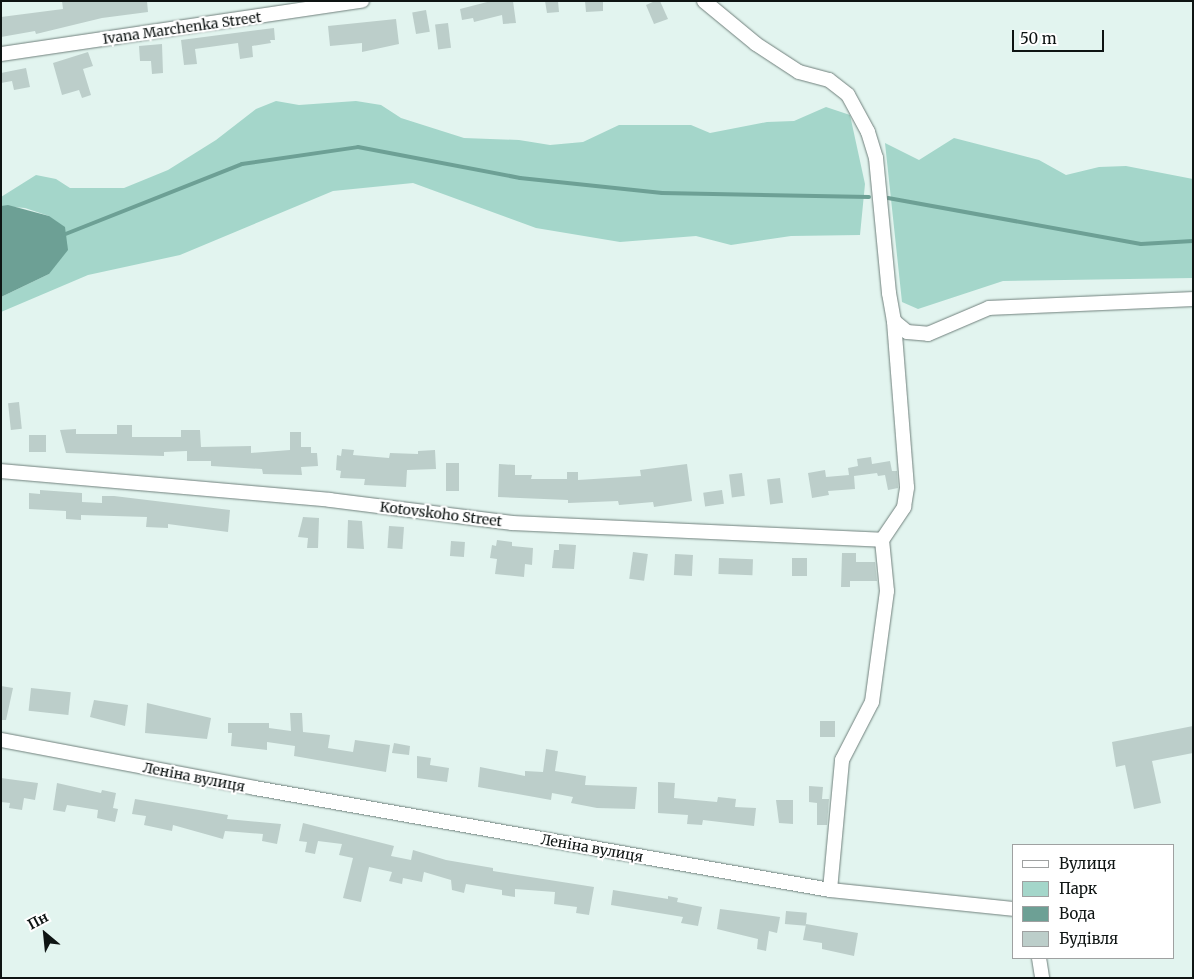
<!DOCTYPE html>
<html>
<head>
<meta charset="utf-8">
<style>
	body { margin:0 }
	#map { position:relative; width:1194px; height:979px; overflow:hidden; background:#e2f4ef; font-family:Merriweather,serif }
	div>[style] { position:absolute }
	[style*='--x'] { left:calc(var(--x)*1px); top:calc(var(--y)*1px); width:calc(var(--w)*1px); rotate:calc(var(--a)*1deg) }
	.green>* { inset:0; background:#a4d6ca }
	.water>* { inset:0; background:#6da095 }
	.stream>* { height:4px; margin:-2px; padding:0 2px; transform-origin:2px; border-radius:2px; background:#6da095 }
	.building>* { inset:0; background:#bcceca; transform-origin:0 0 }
	.roads { filter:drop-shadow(0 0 1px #70807c) drop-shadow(0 0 1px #70807c) }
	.minor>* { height:14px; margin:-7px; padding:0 7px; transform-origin:7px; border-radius:7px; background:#fff }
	span { translate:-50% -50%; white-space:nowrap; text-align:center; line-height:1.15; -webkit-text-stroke:4.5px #fff; paint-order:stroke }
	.street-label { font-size:14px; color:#0e1413 }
	.frame { position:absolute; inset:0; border:2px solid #0e1413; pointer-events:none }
	.legend { position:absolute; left:1012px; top:844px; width:162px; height:115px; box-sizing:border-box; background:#fff; border:1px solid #9fa1a1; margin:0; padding:6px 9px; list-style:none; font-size:15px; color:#0e1413 }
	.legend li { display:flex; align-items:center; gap:10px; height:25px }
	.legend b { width:25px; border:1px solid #9fa1a1 }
	.north { position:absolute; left:20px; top:909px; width:50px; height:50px; -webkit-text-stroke:4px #fff; paint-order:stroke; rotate:332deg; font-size:14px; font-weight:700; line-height:20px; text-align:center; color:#0e1413 }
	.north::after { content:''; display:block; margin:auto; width:18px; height:22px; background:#0e1413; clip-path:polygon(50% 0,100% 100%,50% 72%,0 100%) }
	.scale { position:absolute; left:1012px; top:30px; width:92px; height:22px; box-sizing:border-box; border:2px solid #0e1413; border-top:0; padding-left:6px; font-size:15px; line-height:18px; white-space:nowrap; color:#0e1413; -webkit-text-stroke:4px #fff; paint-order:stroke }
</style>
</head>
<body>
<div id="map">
	<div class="green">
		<i style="clip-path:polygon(276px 101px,299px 105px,356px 101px,381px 105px,401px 118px,464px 138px,519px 140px,550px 145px,583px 142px,619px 125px,691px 125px,710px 133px,767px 122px,794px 121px,826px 107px,850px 115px,865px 184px,860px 235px,791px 236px,731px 245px,696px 236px,620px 242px,536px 228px,413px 183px,333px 191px,180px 255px,88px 275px,1px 312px,1px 297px,49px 274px,49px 216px,25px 208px,1px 206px,1px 197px,36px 175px,56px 179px,70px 188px,124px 188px,168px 170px,216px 140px,256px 109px)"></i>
		<i style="clip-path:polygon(954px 138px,1039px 160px,1066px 175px,1099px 167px,1126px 166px,1193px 179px,1193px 278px,1003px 281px,918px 309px,902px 302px,885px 143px,919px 160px)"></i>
	</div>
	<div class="water">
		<i style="clip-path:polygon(8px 205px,49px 216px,65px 227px,68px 250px,49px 274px,1px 297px,1px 206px)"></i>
	</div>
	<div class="stream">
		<i style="--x:888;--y:198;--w:257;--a:10.3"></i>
		<i style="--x:1141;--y:244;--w:52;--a:-3.3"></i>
		<i style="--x:63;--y:235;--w:193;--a:-21.6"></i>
		<i style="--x:242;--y:164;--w:117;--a:-8.3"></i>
		<i style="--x:358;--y:147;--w:165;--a:10.8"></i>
		<i style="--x:520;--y:178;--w:143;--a:6"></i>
		<i style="--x:662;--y:193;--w:207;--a:1.1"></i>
	</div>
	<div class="building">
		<i style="clip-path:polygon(62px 1px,147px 1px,148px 12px,102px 18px,36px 34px,35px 31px,1px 37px,1px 17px,63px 9px)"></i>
		<i style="clip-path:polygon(491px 1px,513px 1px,516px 23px,503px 24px,502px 15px,474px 22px,473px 18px,462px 20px,460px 9px)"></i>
		<i style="clip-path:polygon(545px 1px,558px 1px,559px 12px,547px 13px)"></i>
		<i style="clip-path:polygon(585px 1px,603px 1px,603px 11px,586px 12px)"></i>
		<i style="clip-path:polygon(655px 1px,660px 1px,668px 19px,654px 24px,646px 5px)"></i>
		<i style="left:426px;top:10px;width:22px;height:14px;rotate:80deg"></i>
		<i style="clip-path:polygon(396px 19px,399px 44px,362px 52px,362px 43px,330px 46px,328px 26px)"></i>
		<i style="left:448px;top:23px;width:25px;height:13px;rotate:83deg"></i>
		<i style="clip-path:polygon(274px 28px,275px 40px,270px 40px,271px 43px,252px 46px,253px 57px,240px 59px,238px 43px,195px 49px,197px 64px,184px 65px,181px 40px)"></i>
		<i style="clip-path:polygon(162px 44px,163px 73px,152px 74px,151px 61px,140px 61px,139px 46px)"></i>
		<i style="clip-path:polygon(88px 52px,93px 66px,83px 69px,91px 95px,82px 98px,79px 90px,62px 95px,53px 63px)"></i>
		<i style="clip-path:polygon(26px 68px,30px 87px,14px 90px,12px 81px,1px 83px,1px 73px)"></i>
		<i style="left:19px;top:402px;width:27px;height:11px;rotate:84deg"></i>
		<i style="clip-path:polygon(117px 425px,132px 425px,132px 437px,181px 437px,181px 430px,200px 430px,201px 447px,251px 446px,251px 453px,290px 450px,290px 432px,301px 432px,301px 447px,311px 447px,311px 453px,317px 453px,318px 466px,301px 467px,302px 475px,263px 474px,262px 469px,211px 466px,211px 461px,187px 461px,187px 451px,164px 452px,164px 456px,66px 453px,60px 430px,76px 429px,76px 434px,117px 434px)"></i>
		<i style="left:29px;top:435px;width:17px;height:17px"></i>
		<i style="clip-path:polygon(342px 449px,354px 450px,353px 455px,389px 458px,390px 453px,418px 454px,418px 451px,435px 450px,436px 469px,407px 470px,406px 487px,364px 485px,365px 479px,340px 478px,341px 471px,336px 470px,337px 455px,341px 456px)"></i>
		<i style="clip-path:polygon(871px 457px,872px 464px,890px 461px,892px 471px,897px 471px,898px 488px,888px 490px,885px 475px,878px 476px,877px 473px,854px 476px,855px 489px,828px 491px,829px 495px,812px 498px,808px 473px,825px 470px,826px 477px,849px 475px,848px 468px,858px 466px,857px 459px)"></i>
		<i style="left:446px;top:463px;width:13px;height:28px"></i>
		<i style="clip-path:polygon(499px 464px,515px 465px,515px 475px,532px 475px,531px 479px,567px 479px,567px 472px,578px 472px,578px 480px,641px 476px,640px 470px,687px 464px,692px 501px,654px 507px,653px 502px,619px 505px,618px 501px,568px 503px,568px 500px,498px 497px)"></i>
		<i style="left:742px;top:473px;width:23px;height:13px;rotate:83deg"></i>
		<i style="left:780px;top:478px;width:25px;height:13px;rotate:83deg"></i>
		<i style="clip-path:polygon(40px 490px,82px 493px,82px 502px,102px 503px,102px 496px,114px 496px,230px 510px,228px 532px,168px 524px,168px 528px,146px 527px,147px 517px,81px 515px,81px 520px,66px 519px,66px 511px,29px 509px,29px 493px,40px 494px)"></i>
		<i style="left:722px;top:490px;width:14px;height:19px;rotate:82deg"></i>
		<i style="clip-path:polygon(303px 517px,319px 518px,318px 548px,307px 548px,308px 538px,298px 537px)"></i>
		<i style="clip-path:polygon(348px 520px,362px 521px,364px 549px,347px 548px)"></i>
		<i style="left:389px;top:526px;width:15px;height:22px;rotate:4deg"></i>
		<i style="clip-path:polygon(497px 540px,512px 542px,512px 546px,533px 548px,532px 565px,525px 564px,524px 577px,495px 574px,497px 559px,490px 558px,492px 545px,496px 546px)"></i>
		<i style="left:451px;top:541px;width:14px;height:15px;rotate:4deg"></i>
		<i style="clip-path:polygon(559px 544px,576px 545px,574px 569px,552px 568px,554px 550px,559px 550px)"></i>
		<i style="left:633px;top:552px;width:15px;height:27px;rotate:8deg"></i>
		<i style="clip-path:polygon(842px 553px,856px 553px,856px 562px,875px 562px,877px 581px,850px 581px,850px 587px,841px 587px)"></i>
		<i style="left:675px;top:554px;width:18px;height:21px;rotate:3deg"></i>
		<i style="left:719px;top:558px;width:34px;height:16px;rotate:2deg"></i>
		<i style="left:792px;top:558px;width:15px;height:18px"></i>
		<i style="clip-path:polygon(1px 686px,13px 688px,6px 720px,1px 720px)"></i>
		<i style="left:31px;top:688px;width:40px;height:23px;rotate:6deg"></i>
		<i style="clip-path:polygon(94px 700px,128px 705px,125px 726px,90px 717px)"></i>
		<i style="clip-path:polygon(147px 703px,211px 718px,207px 739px,145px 733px)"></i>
		<i style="clip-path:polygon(290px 713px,302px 713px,303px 732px,330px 735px,328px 748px,353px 752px,355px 740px,390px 745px,386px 772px,294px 756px,295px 746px,267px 742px,267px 750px,231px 746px,232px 733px,228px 733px,228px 723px,269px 723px,269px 728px,291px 731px)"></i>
		<i style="left:820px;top:721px;width:15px;height:16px"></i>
		<i style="clip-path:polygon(1193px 726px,1193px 753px,1152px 761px,1161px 803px,1134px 809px,1125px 765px,1116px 767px,1112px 742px)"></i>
		<i style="clip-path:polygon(394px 743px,410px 746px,409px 755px,392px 753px)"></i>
		<i style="clip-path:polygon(546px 749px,558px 751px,555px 771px,586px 776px,585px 785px,637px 787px,635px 809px,597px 808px,571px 803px,573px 797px,552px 793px,551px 800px,478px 787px,480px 767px,525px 776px,525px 771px,543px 772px)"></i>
		<i style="clip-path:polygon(417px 756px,431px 758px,430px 765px,449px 768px,447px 782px,417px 778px)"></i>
		<i style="clip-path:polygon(1px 778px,38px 783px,35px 800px,24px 798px,22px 810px,9px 808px,10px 803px,1px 802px)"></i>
		<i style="clip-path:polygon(658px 782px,675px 783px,674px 798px,717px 802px,718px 797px,736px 799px,735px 807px,756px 808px,754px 826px,703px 820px,702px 825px,687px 824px,688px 815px,658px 813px)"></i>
		<i style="clip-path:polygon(57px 783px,101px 793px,102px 790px,116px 793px,113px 808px,118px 809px,115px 822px,97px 818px,98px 810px,67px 805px,65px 812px,53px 810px)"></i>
		<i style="clip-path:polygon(809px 786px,823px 787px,822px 799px,829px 799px,827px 825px,817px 825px,817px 803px,809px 802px)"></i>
		<i style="clip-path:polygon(135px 799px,228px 815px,227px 819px,281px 824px,277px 844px,262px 841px,263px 834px,225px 831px,223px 839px,173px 825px,172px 831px,144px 825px,146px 816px,132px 814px)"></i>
		<i style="clip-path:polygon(776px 800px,793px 800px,793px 824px,779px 823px)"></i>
		<i style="clip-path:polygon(303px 823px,394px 846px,391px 856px,411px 860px,413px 850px,446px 860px,493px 868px,493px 871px,594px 887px,589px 915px,576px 913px,577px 907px,554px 904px,555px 892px,515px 889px,515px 897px,502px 895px,502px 890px,466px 884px,464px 893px,452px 890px,451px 880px,424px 872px,422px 882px,403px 878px,402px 884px,389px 881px,392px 872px,369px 867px,361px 902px,343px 898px,353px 858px,339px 855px,342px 844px,318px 841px,315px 854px,305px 852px,307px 842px,299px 841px)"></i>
		<i style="clip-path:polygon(613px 890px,668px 899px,668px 896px,678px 898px,677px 902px,702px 907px,698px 926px,681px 923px,683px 917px,611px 905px)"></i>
		<i style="clip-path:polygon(720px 909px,780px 917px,777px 933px,769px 931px,766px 951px,757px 949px,758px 939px,717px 929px)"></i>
		<i style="left:786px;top:911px;width:21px;height:13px;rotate:5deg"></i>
		<i style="clip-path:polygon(806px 924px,858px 933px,854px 956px,822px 949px,822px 943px,803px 940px)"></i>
	</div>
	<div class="roads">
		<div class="minor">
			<i style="--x:704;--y:1;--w:67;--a:39.6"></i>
			<i style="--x:756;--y:44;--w:51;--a:33.1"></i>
			<i style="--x:799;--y:72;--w:31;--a:15"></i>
			<i style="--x:829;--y:80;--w:24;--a:38"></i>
			<i style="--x:848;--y:95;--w:42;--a:61.6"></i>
			<i style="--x:868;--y:132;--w:27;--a:73"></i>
			<i style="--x:876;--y:158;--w:136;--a:84.5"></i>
			<i style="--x:889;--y:293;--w:28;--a:80"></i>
			<i style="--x:894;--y:321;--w:17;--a:40"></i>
			<i style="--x:907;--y:332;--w:21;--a:5"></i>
			<i style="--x:928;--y:334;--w:66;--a:-23.1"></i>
			<i style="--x:989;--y:308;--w:204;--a:-2.5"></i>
			<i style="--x:1;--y:54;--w:365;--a:-8.4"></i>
			<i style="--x:1;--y:471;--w:330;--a:5"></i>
			<i style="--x:330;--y:500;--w:183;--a:7.2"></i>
			<i style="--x:512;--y:523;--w:370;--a:2.6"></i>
			<i style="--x:882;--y:540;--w:40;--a:-56"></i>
			<i style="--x:904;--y:507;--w:20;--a:-81"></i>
			<i style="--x:907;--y:487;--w:167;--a:-94.5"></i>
			<i style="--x:1;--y:740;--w:258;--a:10.7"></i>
			<i style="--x:255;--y:788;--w:584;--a:10.06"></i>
			<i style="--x:830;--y:890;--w:184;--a:5.9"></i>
			<i style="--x:830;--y:890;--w:131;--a:-84.7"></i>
			<i style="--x:842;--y:760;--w:65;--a:-62.7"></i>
			<i style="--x:872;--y:702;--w:112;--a:-82.3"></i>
			<i style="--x:887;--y:591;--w:51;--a:-95.6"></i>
			<i style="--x:1039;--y:958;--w:20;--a:81"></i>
		</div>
	</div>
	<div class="street-label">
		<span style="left:182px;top:28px;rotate:-8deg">Ivana Marchenka Street</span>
		<span style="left:441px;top:514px;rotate:7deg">Kotovskoho Street</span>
		<span style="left:194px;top:777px;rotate:11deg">Леніна вулиця</span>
		<span style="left:592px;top:848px;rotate:10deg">Леніна вулиця</span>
	</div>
	<div class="frame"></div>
	<ul class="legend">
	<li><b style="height:6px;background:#fff"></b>Вулиця</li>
	<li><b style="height:14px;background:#a4d6ca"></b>Парк</li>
	<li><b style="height:14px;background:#6da095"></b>Вода</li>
	<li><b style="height:14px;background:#bcceca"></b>Будівля</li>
	</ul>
	<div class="north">Пн</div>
	<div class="scale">50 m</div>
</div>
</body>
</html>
